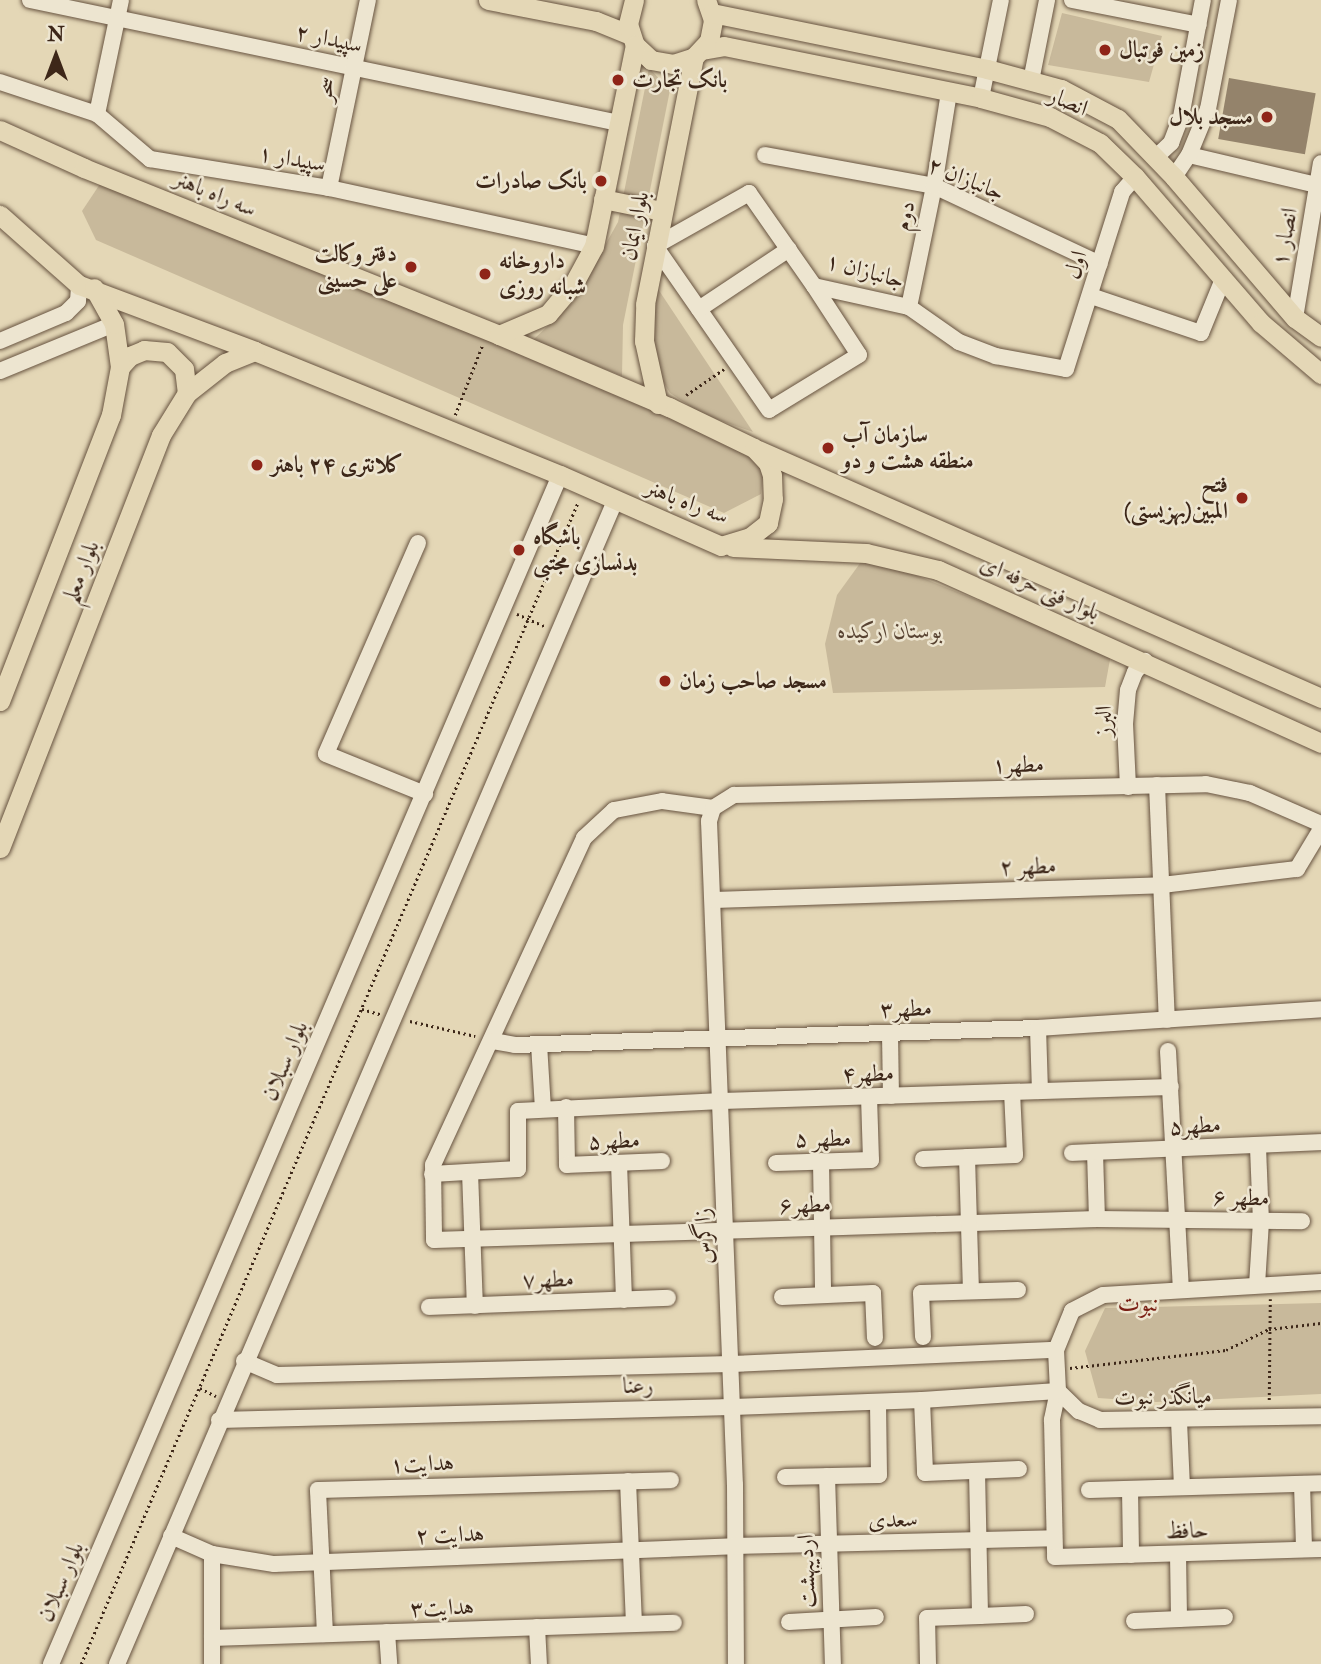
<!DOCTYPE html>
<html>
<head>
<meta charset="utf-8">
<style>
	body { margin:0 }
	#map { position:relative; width:1321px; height:1664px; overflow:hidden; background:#e4d7b6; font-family:"IM FELL Double Pica",Amiri,serif }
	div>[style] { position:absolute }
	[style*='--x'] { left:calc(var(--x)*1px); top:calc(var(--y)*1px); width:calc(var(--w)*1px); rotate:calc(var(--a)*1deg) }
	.green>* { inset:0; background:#c8b99b }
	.building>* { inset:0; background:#94836b; transform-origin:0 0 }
	.path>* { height:2.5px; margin-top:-1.25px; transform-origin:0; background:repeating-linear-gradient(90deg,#3d2719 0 2px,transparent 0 5.5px) }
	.roads { filter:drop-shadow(0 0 2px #675340) drop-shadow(0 0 2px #675340) }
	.minor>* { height:16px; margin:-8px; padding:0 8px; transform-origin:8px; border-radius:8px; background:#ede5d0 }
	.major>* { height:19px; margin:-9.5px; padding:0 9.5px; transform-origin:9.5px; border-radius:9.5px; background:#e4d7b6 }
	.dots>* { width:19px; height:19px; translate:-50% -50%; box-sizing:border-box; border:4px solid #ede5d0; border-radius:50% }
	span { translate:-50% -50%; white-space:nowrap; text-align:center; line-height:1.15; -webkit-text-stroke:5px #ede5d0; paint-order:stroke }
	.street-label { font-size:23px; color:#3d2719 }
	.poi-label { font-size:23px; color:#3d2719; font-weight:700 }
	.left { translate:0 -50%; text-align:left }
	.right { translate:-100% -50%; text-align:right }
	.park-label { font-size:23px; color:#594433; font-style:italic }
	.neighbourhood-label { font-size:24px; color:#7a1f14 }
	.north { position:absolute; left:21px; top:21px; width:70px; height:70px; -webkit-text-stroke:5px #ede5d0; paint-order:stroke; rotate:0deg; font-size:19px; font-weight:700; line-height:28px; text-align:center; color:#3d2719 }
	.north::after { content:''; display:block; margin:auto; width:24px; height:32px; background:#3d2719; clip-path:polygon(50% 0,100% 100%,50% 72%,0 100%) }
</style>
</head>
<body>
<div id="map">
	<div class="green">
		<i style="clip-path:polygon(1062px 13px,1162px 36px,1149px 82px,1048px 65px)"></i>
		<i style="clip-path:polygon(649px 68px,670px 90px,623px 325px,622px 376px,533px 340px,574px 301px,618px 222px)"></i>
		<i style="clip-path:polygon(100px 184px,133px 188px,692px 425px,750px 454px,763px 473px,761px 494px,724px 513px,96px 240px,82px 211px)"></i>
		<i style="clip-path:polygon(656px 286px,753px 432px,702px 414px,670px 393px,656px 370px,649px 341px)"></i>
		<i style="clip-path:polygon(866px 555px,1111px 654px,1105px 687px,833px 693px,825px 644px,837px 595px)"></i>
		<i style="clip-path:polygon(1321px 1303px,1321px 1394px,1156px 1402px,1098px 1398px,1085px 1351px,1105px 1308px)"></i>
	</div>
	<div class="building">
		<i style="left:1229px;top:78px;width:88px;height:62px;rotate:10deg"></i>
	</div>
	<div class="path">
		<i style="--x:686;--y:395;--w:46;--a:-34.4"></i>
		<i style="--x:455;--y:415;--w:74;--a:-68.6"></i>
		<i style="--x:517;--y:614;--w:32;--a:24"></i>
		<i style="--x:362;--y:1009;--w:19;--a:16"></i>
		<i style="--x:410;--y:1021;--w:67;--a:13"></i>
		<i style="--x:1070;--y:1368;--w:157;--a:-6.6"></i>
		<i style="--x:1226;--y:1350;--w:48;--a:-26"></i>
		<i style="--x:1269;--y:1329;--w:52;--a:-6.6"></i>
		<i style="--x:200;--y:1388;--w:18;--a:27"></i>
		<i style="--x:1269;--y:1400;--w:101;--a:-89.4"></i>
		<i style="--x:81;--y:1664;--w:1264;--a:-66.84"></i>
	</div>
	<div class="roads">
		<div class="minor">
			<i style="--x:30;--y:0;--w:602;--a:11.8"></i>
			<i style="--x:1072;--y:0;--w:129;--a:11.1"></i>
			<i style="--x:1031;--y:81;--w:83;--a:-78.8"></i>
			<i style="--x:0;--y:82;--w:102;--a:18.3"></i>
			<i style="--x:97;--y:114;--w:70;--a:40.3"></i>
			<i style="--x:150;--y:159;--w:181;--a:9.2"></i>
			<i style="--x:329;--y:188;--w:271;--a:12.3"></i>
			<i style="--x:981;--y:98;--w:100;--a:-78.5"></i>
			<i style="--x:97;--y:114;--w:116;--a:-78.1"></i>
			<i style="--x:765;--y:155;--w:172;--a:10.4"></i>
			<i style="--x:934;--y:186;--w:183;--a:25.2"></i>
			<i style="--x:1189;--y:155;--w:131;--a:13.2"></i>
			<i style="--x:1156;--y:157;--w:21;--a:-43"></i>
			<i style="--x:1171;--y:143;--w:28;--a:-69"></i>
			<i style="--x:1181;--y:117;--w:119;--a:-79.4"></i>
			<i style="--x:1174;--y:177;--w:27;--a:-56"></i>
			<i style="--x:1189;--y:155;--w:50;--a:-67.6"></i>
			<i style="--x:1208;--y:109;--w:111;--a:-79.1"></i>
			<i style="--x:329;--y:188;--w:192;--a:-78.3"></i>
			<i style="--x:814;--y:286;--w:82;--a:56.9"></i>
			<i style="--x:859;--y:355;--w:105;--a:148.6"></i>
			<i style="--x:769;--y:410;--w:200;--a:-124.8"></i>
			<i style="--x:655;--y:246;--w:108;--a:-29.4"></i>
			<i style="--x:749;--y:193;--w:113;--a:55"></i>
			<i style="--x:814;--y:286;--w:97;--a:12.5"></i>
			<i style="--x:909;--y:307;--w:61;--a:35"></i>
			<i style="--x:959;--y:342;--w:40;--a:21"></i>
			<i style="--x:996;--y:356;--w:71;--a:10.5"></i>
			<i style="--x:1066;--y:369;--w:186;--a:-72.4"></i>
			<i style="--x:1122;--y:192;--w:20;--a:-49"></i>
			<i style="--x:1091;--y:296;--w:116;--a:18.6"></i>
			<i style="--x:1201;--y:333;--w:58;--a:-67.8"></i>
			<i style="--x:909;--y:307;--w:124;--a:-78.3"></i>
			<i style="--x:934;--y:186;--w:95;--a:-80.9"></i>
			<i style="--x:699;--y:309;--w:108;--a:-33.7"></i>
			<i style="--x:1295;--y:318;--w:157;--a:-80.5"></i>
			<i style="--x:0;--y:341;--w:72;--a:-23"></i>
			<i style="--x:66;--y:313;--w:17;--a:-45"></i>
			<i style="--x:78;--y:301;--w:16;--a:-86"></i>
			<i style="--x:0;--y:371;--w:123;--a:-22.4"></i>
			<i style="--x:418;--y:543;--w:230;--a:113.6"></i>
			<i style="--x:326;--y:754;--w:107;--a:22"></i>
			<i style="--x:1157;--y:785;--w:235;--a:87.6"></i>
			<i style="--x:1128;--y:787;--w:63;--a:-92.7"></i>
			<i style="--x:1125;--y:724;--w:34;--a:-85"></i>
			<i style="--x:1128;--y:690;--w:19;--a:-69"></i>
			<i style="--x:1135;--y:672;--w:15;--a:-48"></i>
			<i style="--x:713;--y:808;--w:51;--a:-172.2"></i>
			<i style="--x:662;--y:801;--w:49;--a:169.4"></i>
			<i style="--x:614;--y:810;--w:41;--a:137"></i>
			<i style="--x:584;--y:838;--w:360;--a:114.8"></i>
			<i style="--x:433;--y:1165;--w:75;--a:89.2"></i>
			<i style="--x:434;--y:1240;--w:663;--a:-1.81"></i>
			<i style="--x:1097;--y:1219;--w:205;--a:0.6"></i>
			<i style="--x:713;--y:808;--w:14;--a:107"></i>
			<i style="--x:709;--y:821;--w:665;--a:87.76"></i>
			<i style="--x:735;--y:1485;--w:179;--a:89.7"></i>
			<i style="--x:713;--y:808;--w:25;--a:-32"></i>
			<i style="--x:734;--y:795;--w:472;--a:-1.3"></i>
			<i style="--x:1206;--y:784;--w:45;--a:11.6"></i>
			<i style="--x:1250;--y:793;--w:77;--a:23.6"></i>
			<i style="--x:714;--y:900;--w:448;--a:-1.9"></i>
			<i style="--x:1162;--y:885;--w:136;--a:-6.8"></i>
			<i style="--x:1297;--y:869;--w:47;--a:-59"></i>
			<i style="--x:1038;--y:1028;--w:63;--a:88.2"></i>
			<i style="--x:890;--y:1033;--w:63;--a:89.1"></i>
			<i style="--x:493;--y:1041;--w:22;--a:10"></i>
			<i style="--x:515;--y:1045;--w:523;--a:-1.86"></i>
			<i style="--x:1038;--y:1028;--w:284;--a:-3.8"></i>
			<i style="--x:539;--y:1044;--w:65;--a:86.5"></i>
			<i style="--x:1168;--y:1051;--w:239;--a:86.9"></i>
			<i style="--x:566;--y:1107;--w:58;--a:89"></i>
			<i style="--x:567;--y:1165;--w:95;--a:-2.4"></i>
			<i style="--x:1095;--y:1152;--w:67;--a:88.3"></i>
			<i style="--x:1072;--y:1153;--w:249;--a:-2.5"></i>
			<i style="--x:967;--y:1157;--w:134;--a:88.3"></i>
			<i style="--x:923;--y:1159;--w:92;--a:-2.5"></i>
			<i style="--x:1015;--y:1155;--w:63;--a:-92.7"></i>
			<i style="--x:821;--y:1161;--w:133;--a:89.1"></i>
			<i style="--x:619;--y:1163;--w:137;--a:87.9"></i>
			<i style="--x:776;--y:1163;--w:95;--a:-1.8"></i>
			<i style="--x:871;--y:1160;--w:63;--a:-91.8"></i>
			<i style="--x:470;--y:1172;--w:134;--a:87.9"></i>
			<i style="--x:432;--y:1174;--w:86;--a:-3.3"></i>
			<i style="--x:518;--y:1169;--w:58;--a:-90"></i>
			<i style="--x:518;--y:1111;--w:204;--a:-2.8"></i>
			<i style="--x:722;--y:1101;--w:449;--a:-1.8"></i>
			<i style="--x:1321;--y:1282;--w:218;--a:176.6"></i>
			<i style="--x:1103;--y:1295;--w:35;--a:153"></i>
			<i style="--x:1072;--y:1311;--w:42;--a:112.3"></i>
			<i style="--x:1056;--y:1350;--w:41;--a:87.2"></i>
			<i style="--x:1058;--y:1391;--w:30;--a:102"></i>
			<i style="--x:1052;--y:1420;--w:137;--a:88.7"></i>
			<i style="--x:1055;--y:1557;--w:266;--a:-1.7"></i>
			<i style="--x:1257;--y:1285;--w:63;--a:-86.4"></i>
			<i style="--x:1261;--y:1222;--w:76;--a:-92.3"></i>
			<i style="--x:782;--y:1297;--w:91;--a:-2.5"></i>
			<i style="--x:873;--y:1293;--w:45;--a:87.5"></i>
			<i style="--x:429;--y:1307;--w:239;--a:-2.2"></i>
			<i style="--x:923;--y:1337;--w:44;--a:-92.6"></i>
			<i style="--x:921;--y:1293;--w:97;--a:-1.8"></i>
			<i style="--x:244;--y:1361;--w:36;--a:23"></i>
			<i style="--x:277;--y:1375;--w:454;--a:-1.4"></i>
			<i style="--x:731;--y:1364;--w:325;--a:-2.5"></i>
			<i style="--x:1058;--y:1391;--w:29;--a:44"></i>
			<i style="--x:1079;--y:1411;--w:23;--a:23"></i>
			<i style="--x:1100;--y:1420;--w:221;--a:-1"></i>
			<i style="--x:922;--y:1400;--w:73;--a:87.6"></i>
			<i style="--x:925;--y:1473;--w:94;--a:-2.4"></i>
			<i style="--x:219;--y:1420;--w:514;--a:-1.45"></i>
			<i style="--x:733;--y:1407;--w:189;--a:-2.1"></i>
			<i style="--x:922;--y:1400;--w:136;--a:-3.8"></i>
			<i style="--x:1179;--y:1421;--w:66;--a:87.4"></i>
			<i style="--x:977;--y:1471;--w:145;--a:88.8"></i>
			<i style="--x:980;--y:1616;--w:46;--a:-2.5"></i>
			<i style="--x:827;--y:1476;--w:188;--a:88.2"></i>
			<i style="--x:785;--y:1477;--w:94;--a:-1.2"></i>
			<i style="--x:879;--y:1475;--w:73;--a:-90.8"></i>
			<i style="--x:628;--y:1481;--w:143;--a:87.6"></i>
			<i style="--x:1302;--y:1484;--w:65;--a:88.2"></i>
			<i style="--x:1130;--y:1489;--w:66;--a:89.1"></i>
			<i style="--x:1089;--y:1490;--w:232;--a:-1.7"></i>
			<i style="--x:171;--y:1536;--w:45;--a:23.7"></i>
			<i style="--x:212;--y:1554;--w:63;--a:9.2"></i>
			<i style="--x:274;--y:1564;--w:460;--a:-2.2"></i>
			<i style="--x:734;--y:1546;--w:320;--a:-1.4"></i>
			<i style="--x:212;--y:1554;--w:110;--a:90"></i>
			<i style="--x:1178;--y:1554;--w:65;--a:89.1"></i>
			<i style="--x:1134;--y:1621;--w:91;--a:-2.5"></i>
			<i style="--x:789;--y:1622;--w:87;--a:-3.3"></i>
			<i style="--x:537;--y:1627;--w:37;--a:87"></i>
			<i style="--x:387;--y:1632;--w:32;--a:86"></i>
			<i style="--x:325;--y:1634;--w:144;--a:-92.8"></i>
			<i style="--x:318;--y:1490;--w:353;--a:-1.6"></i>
			<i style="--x:212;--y:1638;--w:462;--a:-1.9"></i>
			<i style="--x:51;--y:1664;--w:1293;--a:-66.82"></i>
			<i style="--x:117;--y:1664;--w:1265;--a:-66.82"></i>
			<i style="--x:928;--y:1664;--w:46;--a:-91.2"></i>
			<i style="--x:927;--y:1618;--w:53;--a:-2.2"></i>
		</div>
		<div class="major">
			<i style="--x:488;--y:0;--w:110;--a:11"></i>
			<i style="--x:596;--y:21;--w:37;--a:22"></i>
			<i style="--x:634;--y:0;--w:25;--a:104"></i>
			<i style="--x:628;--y:24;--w:22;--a:72"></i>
			<i style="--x:635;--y:45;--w:22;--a:43"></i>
			<i style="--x:651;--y:60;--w:22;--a:10"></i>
			<i style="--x:673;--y:64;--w:22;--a:-18"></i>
			<i style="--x:694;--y:57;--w:22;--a:-47"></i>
			<i style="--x:709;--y:41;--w:21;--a:-79"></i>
			<i style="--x:713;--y:20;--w:21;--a:-109"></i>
			<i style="--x:712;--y:13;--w:281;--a:11.5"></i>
			<i style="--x:987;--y:69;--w:77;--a:15.1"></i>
			<i style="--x:1061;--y:89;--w:64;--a:27.8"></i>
			<i style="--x:1118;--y:119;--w:81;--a:46"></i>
			<i style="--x:1174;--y:177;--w:186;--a:49.4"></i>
			<i style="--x:1295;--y:318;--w:32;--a:36"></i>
			<i style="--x:702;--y:50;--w:22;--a:-10"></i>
			<i style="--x:724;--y:46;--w:262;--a:11.4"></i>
			<i style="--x:981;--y:98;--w:72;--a:15.4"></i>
			<i style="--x:1050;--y:117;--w:56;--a:27.5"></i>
			<i style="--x:1100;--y:143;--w:49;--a:44.2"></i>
			<i style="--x:1135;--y:177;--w:193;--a:49.2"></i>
			<i style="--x:1261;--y:323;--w:79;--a:40.4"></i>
			<i style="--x:0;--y:130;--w:92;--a:24.3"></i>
			<i style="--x:84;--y:168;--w:447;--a:21.9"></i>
			<i style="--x:499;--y:335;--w:185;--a:23"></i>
			<i style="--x:669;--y:407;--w:94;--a:25.8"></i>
			<i style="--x:754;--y:448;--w:21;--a:47"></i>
			<i style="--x:768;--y:463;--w:13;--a:72"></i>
			<i style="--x:772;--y:475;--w:24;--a:88"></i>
			<i style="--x:773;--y:499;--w:25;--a:102"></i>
			<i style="--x:768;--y:523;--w:23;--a:142"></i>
			<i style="--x:750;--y:537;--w:30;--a:163"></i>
			<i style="--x:721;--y:546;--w:176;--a:-156.2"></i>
			<i style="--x:560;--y:475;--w:329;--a:-157.9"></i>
			<i style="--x:255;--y:351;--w:188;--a:-159.4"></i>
			<i style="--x:79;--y:285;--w:106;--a:-138.5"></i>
			<i style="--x:603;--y:199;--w:60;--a:11.5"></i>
			<i style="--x:499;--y:335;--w:53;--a:-23.2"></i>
			<i style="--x:548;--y:314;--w:40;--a:-50"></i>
			<i style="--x:574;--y:283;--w:42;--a:-61.6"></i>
			<i style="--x:594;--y:246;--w:205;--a:-78.5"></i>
			<i style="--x:120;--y:367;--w:15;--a:-48"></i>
			<i style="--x:130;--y:356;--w:15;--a:-23"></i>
			<i style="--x:144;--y:350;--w:23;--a:5"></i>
			<i style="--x:167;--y:352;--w:24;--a:45"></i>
			<i style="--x:184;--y:369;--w:24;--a:83"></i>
			<i style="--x:658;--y:404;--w:65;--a:-102.5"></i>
			<i style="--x:644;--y:341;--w:37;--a:-88"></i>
			<i style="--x:645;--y:304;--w:252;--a:-78.8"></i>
			<i style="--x:758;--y:450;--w:615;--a:23.77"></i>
			<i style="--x:733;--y:547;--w:133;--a:2.6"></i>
			<i style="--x:866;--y:553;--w:74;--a:13.3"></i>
			<i style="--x:938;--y:570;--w:420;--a:24.3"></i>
			<i style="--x:0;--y:701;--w:307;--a:-68.8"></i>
			<i style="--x:111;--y:415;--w:49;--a:-79.4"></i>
			<i style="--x:120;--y:367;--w:43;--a:-97.9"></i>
			<i style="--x:114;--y:324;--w:41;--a:-119.1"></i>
			<i style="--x:0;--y:848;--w:443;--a:-68.7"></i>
			<i style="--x:161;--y:435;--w:49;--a:-58.2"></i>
			<i style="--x:187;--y:393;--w:48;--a:-38.3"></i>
			<i style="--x:225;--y:363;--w:32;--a:-22"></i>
		</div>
	</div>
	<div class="dots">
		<i style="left:1105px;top:50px;background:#8f2418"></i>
		<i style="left:618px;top:80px;background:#8f2418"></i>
		<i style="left:1267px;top:117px;background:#8f2418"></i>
		<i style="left:601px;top:181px;background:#8f2418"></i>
		<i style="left:411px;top:267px;background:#8f2418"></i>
		<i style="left:485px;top:274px;background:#8f2418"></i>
		<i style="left:828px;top:448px;background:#8f2418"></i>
		<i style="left:257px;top:465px;background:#8f2418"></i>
		<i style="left:1242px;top:498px;background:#8f2418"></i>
		<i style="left:519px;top:550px;background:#8f2418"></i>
		<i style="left:665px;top:681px;background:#8f2418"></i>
	</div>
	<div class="street-label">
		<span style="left:329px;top:39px;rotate:12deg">سپیدار ۲</span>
		<span style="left:326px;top:89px;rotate:-78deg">سحر</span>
		<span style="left:1068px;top:102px;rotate:23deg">انصار</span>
		<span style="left:292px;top:159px;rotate:10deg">سپیدار ۱</span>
		<span style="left:966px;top:179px;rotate:22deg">جانبازان ۲</span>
		<span style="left:215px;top:194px;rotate:22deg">سه راه باهنر</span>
		<span style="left:905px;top:216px;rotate:-78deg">دوم</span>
		<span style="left:635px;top:226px;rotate:-79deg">بلوار ایمان</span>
		<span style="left:1285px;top:237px;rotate:-80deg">انصار ۱</span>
		<span style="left:1076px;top:265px;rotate:-73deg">اول</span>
		<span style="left:865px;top:271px;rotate:15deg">جانبازان ۱</span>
		<span style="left:687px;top:502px;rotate:21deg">سه راه باهنر</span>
		<span style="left:81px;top:572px;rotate:-69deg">بلوار معلم</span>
		<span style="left:1040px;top:588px;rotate:24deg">بلوار فنی حرفه ای</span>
		<span style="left:1104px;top:721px;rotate:-89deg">البرز</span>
		<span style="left:1018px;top:765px;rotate:-1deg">مطهر۱</span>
		<span style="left:1028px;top:867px;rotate:-2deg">مطهر ۲</span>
		<span style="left:906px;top:1009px;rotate:-2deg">مطهر۳</span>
		<span style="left:285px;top:1061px;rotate:-67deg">بلوار سبلان</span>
		<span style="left:868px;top:1074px;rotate:-2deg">مطهر۴</span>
		<span style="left:1195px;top:1126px;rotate:-3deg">مطهر۵</span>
		<span style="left:823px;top:1139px;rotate:-1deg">مطهر ۵</span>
		<span style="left:614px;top:1141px;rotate:-2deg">مطهر۵</span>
		<span style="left:1241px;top:1198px;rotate:1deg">مطهر ۶</span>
		<span style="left:805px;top:1205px;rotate:-2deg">مطهر۶</span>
		<span style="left:704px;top:1236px;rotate:-92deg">زاگرس</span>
		<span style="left:548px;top:1280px;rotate:-2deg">مطهر۷</span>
		<span style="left:638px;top:1386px;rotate:-1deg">رعنا</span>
		<span style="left:1163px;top:1397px;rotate:-1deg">میانگذر نبوت</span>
		<span style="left:422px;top:1464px;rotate:-2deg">هدایت۱</span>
		<span style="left:893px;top:1520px;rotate:-2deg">سعدی</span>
		<span style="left:1187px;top:1531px;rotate:-2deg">حافظ</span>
		<span style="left:450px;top:1535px;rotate:-2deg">هدایت ۲</span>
		<span style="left:807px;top:1571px;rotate:-92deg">اردیبهشت</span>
		<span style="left:61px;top:1582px;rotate:-67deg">بلوار سبلان</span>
		<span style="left:442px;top:1608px;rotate:-2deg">هدایت۳</span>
	</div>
	<div class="poi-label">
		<span class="left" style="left:1119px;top:50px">زمین فوتبال</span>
		<span class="left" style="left:632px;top:80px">بانک تجارت</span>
		<span class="right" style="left:1253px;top:117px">مسجد بلال</span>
		<span class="right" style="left:587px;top:181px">بانک صادرات</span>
		<span class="right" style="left:397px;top:267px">دفتر وکالت<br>علی حسینی</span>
		<span class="left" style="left:499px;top:274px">داروخانه<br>شبانه روزی</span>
		<span class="left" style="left:842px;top:448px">سازمان آب<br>منطقه هشت و دو</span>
		<span class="left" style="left:271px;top:465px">کلانتری ۲۴ باهنر</span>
		<span class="right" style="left:1228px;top:498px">فتح<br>المبین(بهزیستی)</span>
		<span class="left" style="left:533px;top:550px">باشگاه<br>بدنسازی مجتبی</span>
		<span class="left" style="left:679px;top:681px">مسجد صاحب زمان</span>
	</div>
	<div class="park-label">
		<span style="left:890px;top:631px">بوستان ارکیده</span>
	</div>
	<div class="neighbourhood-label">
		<span style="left:1138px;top:1304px">نبوت</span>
	</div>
	<div class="north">N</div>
</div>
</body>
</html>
